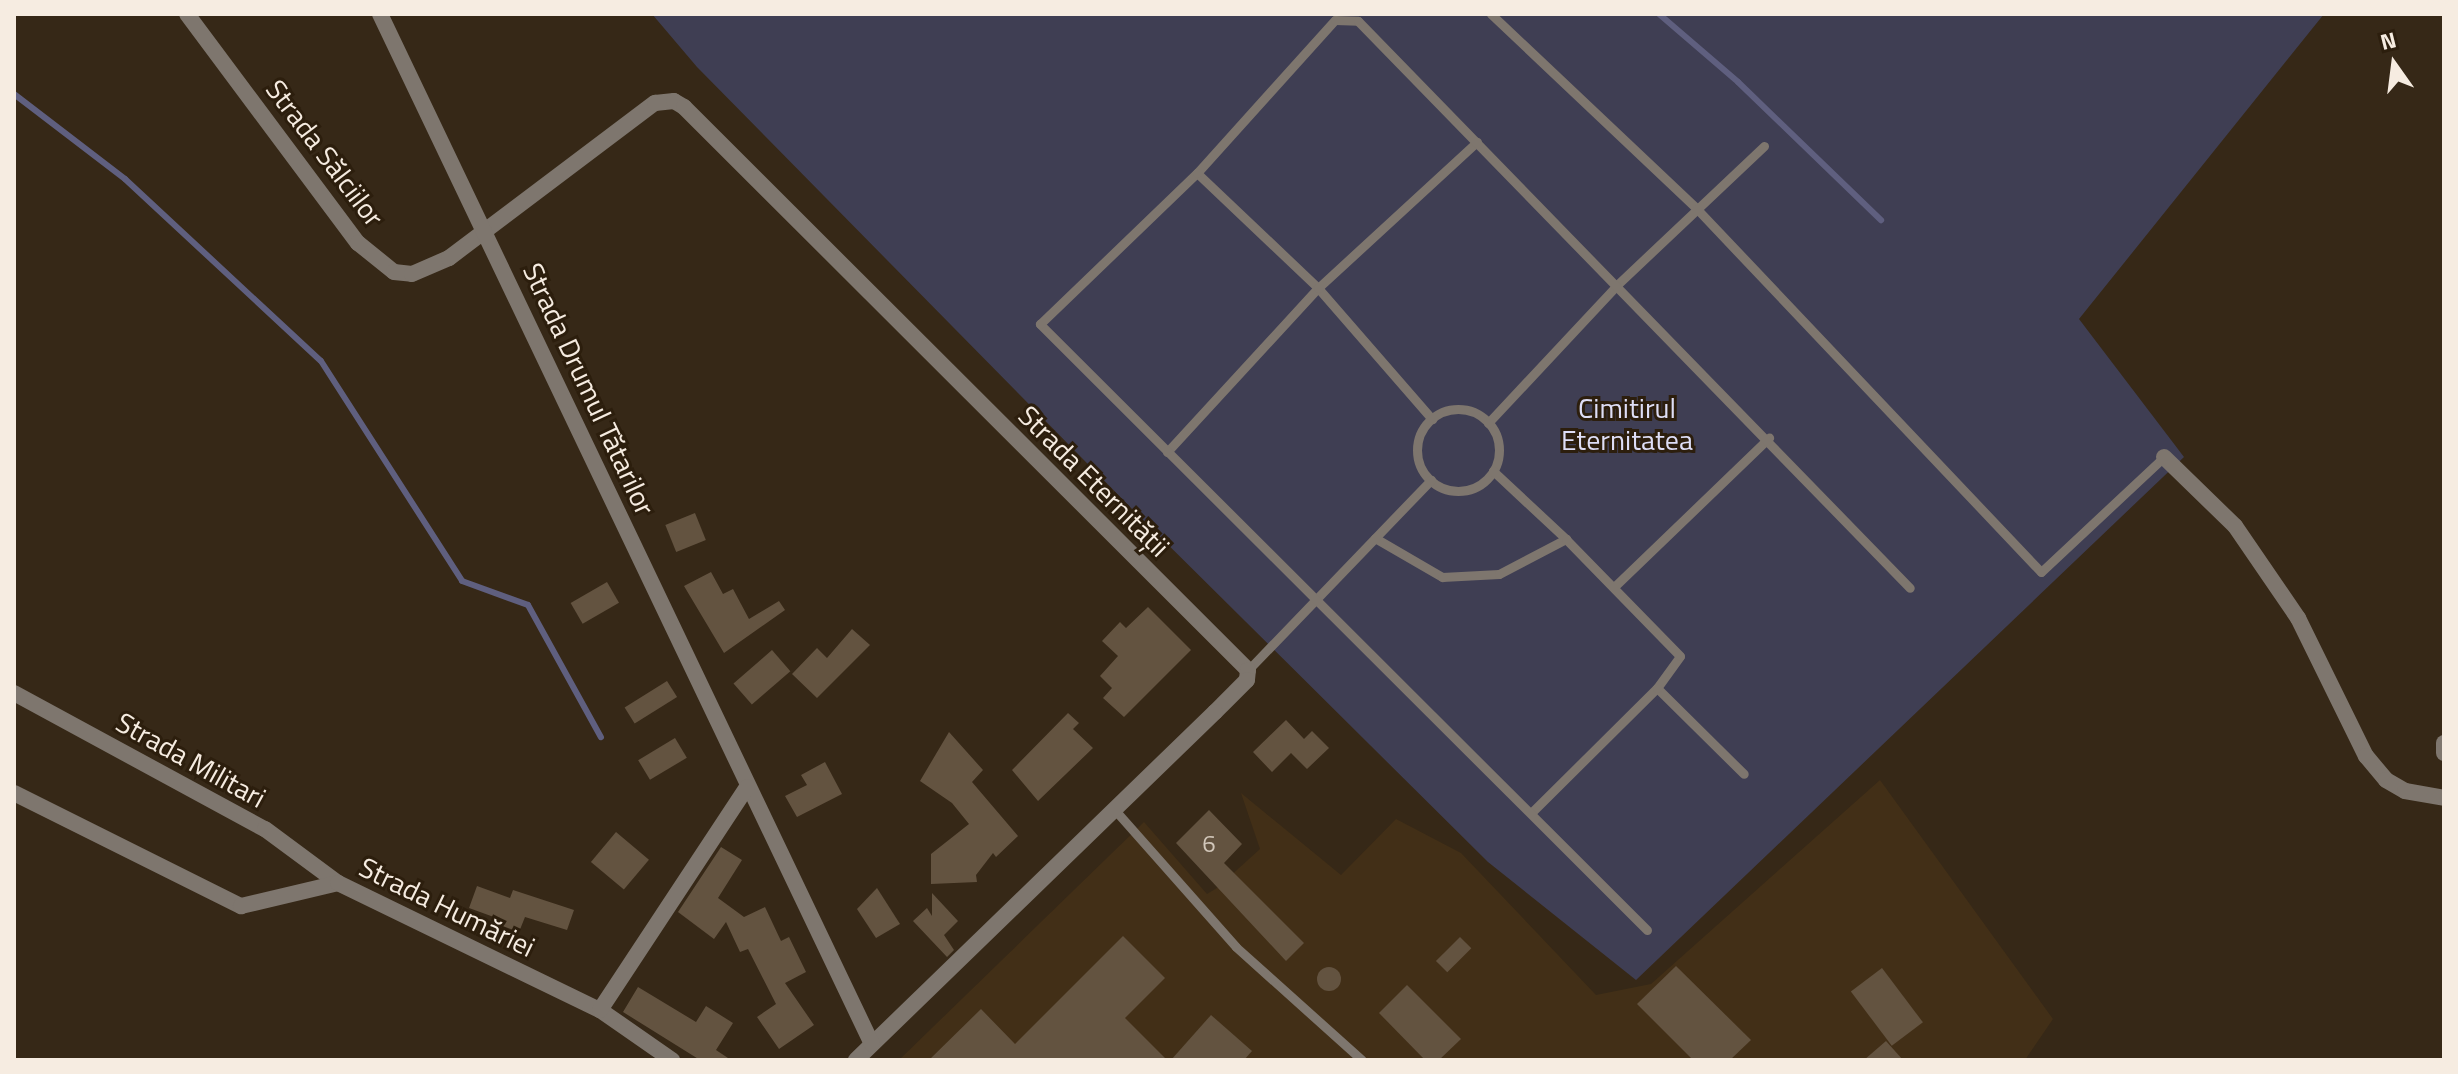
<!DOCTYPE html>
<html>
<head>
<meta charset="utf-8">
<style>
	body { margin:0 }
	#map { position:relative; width:2458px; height:1074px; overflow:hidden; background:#362817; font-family:"Titillium Web",sans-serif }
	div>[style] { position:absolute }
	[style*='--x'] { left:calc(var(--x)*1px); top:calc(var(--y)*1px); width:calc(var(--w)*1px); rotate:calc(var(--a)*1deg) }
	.built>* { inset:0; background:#422f17 }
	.green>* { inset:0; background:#3f3e53 }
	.stream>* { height:6px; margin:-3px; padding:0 3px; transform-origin:3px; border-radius:3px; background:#5f5f7f }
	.building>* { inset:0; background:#635340; transform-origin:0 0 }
	.round { border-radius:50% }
	.lane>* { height:9px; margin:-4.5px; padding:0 4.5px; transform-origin:4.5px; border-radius:4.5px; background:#7e766e }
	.lane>.ring { margin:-4.5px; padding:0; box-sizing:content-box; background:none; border:9px solid #7e766e; border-radius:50% }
	.street>* { height:16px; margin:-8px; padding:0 8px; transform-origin:8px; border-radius:8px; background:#7e766e }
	span { translate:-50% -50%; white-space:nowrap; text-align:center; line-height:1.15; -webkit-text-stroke:6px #2c1e0d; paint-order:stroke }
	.number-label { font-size:24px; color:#d1c6b9 }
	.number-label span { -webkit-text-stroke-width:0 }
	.street-label { font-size:28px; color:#f6ece1 }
	.park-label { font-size:28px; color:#dedef6 }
	.frame { position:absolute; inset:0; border:16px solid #f6ece1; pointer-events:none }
	.north { position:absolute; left:2354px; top:24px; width:80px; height:80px; -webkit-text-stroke:6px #2c1e0d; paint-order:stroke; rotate:346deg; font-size:22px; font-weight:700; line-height:32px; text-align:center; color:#f6ece1 }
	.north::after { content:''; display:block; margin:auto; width:28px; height:36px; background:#f6ece1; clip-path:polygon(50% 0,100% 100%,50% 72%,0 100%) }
</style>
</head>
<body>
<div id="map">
	<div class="built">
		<i style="clip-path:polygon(1880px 780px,2053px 1019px,2025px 1060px,899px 1060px,1144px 822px,1207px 894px,1217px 888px,1260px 849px,1241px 793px,1341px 875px,1396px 819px,1461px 853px,1596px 995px,1651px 984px)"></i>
	</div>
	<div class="green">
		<i style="clip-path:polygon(652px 14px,2324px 14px,2079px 319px,2184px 457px,1636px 980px,1488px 862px,1137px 514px,697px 67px)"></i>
	</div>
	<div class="stream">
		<i style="--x:1659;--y:14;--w:104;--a:40.7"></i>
		<i style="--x:1738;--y:82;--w:199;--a:44"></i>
		<i style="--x:14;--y:94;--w:140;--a:37.4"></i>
		<i style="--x:125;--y:179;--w:267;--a:42.9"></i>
		<i style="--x:321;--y:361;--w:261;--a:57.3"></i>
		<i style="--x:462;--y:581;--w:70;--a:20"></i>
		<i style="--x:528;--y:605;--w:151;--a:61.1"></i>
	</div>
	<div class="building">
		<i style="left:695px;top:513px;width:29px;height:32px;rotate:68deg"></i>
		<i style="clip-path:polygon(711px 572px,723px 594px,733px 589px,749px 619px,779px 601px,785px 610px,724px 653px,684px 586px)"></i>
		<i style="left:607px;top:582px;width:24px;height:42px;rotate:60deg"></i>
		<i style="clip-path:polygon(1148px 607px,1191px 650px,1124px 717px,1103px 698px,1112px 688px,1100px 676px,1118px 656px,1102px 641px,1120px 622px,1126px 628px)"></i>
		<i style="clip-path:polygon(852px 629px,870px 645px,817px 698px,792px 674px,817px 648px,827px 658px)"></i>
		<i style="left:772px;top:650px;width:28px;height:51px;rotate:49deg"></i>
		<i style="left:667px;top:681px;width:19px;height:50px;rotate:58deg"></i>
		<i style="clip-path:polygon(1068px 713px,1079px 723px,1073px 729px,1093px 748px,1038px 801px,1012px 770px)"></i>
		<i style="clip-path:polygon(1286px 720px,1304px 739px,1312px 731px,1329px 748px,1307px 769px,1291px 753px,1272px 772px,1253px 752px)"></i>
		<i style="clip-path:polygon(949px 732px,983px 770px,972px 782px,1018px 836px,996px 857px,993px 853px,976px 875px,977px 882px,931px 884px,931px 854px,969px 824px,952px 803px,920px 781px)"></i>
		<i style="left:675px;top:738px;width:23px;height:43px;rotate:59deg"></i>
		<i style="clip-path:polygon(825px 762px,842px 794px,797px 817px,785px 796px,807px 785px,801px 775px)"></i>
		<i style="clip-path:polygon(1209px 810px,1242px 844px,1224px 863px,1304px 943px,1286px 961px,1176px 843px)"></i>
		<i style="left:616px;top:832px;width:43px;height:39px;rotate:40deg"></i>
		<i style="clip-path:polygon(721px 847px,742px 860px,718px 898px,744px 917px,765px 907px,781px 941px,789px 937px,806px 972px,785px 983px,814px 1025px,779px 1049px,757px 1017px,776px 1004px,748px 949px,740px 952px,726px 922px,714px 939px,678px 912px)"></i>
		<i style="clip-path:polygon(477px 886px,510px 898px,513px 890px,574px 910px,567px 930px,525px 917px,519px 932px,500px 925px,502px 920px,469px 908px)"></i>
		<i style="clip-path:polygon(877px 888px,900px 924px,876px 938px,857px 909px)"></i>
		<i style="clip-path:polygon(932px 893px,958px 921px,944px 935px,954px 950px,947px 957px,913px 921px,927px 908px,932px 916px)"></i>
		<i style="clip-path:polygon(1123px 936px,1165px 978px,1125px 1018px,1167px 1060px,929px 1060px,981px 1009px,1015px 1044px)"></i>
		<i style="left:1460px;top:937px;width:16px;height:34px;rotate:45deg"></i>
		<i style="clip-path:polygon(1676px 966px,1751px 1040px,1730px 1060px,1693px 1060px,1637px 1004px)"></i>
		<i class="round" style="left:1317px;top:967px;width:24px;height:24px"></i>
		<i style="left:1882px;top:968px;width:68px;height:39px;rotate:53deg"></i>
		<i style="clip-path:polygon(1407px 985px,1461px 1039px,1439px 1060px,1425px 1060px,1379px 1013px)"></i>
		<i style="clip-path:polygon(638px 987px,696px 1022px,706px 1006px,733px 1023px,716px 1050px,731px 1060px,700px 1060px,623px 1012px)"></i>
		<i style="clip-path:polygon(1211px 1015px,1252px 1051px,1244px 1060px,1171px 1060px)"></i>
		<i style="clip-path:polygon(1886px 1041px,1903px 1060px,1864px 1060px)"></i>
	</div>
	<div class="lane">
		<i style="--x:1491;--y:14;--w:284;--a:43.4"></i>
		<i style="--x:1697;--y:209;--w:500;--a:46.54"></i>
		<i style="--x:2041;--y:572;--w:168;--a:-43.1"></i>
		<i style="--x:1197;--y:173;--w:167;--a:43.5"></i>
		<i style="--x:1318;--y:288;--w:174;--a:49"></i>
		<i class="ring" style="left:1417px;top:409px;width:73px;height:73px"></i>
		<i style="--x:1488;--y:423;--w:190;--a:-46.9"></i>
		<i style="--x:1618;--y:284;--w:201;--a:-43.4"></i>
		<i style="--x:1167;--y:452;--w:223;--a:-47.4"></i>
		<i style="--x:1318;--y:288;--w:216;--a:-42.6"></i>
		<i style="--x:1375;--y:538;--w:78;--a:30.2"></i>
		<i style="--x:1442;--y:577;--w:57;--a:-3"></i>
		<i style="--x:1499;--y:574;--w:76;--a:-27.6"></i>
		<i style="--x:1566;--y:539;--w:100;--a:-137"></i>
		<i style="--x:1615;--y:586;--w:214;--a:-43.9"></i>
		<i style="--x:1248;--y:670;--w:264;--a:-46.1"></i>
		<i style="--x:1657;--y:688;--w:122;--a:44.7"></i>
		<i style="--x:1114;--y:809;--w:184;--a:48.5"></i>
		<i style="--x:1236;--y:947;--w:169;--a:41.9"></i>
		<i style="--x:1532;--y:812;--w:176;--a:-44.8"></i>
		<i style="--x:1657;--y:688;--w:39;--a:-54"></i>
		<i style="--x:1680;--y:656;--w:163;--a:-134.3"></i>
		<i style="--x:1647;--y:930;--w:858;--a:-135.05"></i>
		<i style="--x:1040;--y:324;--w:218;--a:-43.9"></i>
		<i style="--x:1197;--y:173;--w:206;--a:-48"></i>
		<i style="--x:1335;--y:20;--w:23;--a:2"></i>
		<i style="--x:1358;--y:21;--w:791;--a:45.77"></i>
	</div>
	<div class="street">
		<i style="--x:187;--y:14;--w:286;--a:53.3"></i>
		<i style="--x:358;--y:243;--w:46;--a:38.9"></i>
		<i style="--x:394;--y:272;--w:18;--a:6"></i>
		<i style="--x:412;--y:274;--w:40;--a:-23.4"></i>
		<i style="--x:449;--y:258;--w:258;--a:-37"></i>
		<i style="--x:655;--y:103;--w:19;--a:-6"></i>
		<i style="--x:674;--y:101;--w:12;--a:31"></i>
		<i style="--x:684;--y:107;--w:797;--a:44.95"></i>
		<i style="--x:1248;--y:670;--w:10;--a:96"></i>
		<i style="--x:1247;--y:680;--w:45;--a:135"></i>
		<i style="--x:1215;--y:712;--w:500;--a:135.9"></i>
		<i style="--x:380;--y:14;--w:1141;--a:64.47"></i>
		<i style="--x:2164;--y:457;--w:99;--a:44.2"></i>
		<i style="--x:2235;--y:526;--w:112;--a:55.6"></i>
		<i style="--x:2298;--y:618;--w:154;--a:63.8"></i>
		<i style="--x:2366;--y:756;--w:31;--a:50"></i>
		<i style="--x:2386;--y:780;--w:22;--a:30"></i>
		<i style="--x:2405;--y:791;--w:40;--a:10"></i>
		<i style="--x:14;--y:693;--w:285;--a:28.5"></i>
		<i style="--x:265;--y:829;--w:91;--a:36.5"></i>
		<i style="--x:2444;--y:743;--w:10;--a:90"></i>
		<i style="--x:14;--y:793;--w:254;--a:26.5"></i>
		<i style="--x:241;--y:906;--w:100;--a:-13.3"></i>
		<i style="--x:338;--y:883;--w:291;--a:25.9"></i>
		<i style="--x:600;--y:1010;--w:88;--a:34.8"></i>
		<i style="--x:600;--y:1010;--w:267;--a:-56.6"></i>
	</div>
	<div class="number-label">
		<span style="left:1209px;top:844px">6</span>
	</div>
	<div class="street-label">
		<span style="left:325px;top:153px;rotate:53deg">Strada Sălciilor</span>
		<span style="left:589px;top:389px;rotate:65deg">Strada Drumul Tătarilor</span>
		<span style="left:1094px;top:481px;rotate:45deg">Strada Eternității</span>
		<span style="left:191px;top:760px;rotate:29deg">Strada Militari</span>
		<span style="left:447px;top:907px;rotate:26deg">Strada Humăriei</span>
	</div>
	<div class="park-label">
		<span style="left:1627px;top:424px">Cimitirul<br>Eternitatea</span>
	</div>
	<div class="frame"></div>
	<div class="north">N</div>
</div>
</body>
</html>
